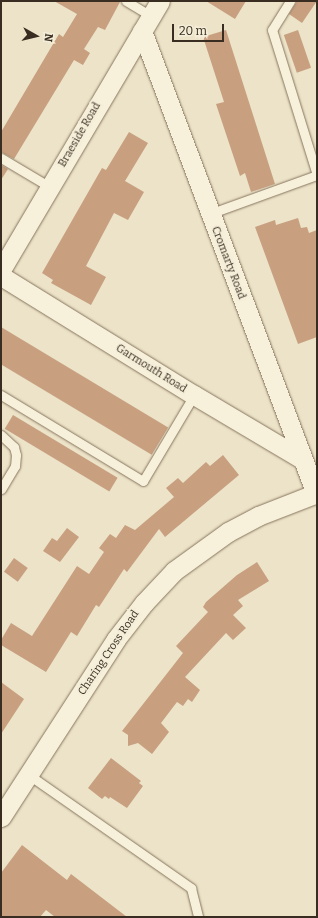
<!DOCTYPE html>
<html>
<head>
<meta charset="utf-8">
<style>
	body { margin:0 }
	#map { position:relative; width:318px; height:918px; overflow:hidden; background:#ece3c8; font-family:Bitter,serif }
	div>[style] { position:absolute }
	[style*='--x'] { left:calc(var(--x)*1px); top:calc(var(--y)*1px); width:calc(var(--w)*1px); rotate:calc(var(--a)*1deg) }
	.building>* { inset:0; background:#c8a080; transform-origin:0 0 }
	.roads { filter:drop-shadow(0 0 1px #87755e) drop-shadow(0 0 1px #87755e) }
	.lane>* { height:9px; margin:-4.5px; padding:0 4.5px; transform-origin:4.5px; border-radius:4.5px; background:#f7f0db }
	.street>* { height:19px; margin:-9.5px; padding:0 9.5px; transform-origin:9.5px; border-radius:9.5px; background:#f7f0db }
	span { translate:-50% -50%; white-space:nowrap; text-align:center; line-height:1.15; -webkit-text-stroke:3.5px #f4edd7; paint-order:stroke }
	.street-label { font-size:11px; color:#392d21 }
	.frame { position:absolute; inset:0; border:2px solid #392d21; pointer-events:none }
	.north { position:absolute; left:16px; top:16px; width:40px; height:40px; -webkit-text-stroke:3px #f4edd7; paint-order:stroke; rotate:98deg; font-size:11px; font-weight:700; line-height:16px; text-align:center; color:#392d21 }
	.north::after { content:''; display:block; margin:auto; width:14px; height:18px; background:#392d21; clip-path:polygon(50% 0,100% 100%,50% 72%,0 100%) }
	.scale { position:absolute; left:172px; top:24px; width:52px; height:18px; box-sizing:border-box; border:2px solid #392d21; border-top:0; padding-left:5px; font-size:12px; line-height:14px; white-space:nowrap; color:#392d21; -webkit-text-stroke:3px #f4edd7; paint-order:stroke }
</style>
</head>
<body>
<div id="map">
	<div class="building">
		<i style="clip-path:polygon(54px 1px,120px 2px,105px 30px,98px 27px,84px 49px,90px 53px,83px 65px,74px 60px,14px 159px,1px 152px,1px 132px,59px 34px,63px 37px,77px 14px)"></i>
		<i style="clip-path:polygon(206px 1px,246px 1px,235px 19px)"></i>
		<i style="clip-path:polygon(297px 1px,317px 1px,302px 23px,289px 14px)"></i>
		<i style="clip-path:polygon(226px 30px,275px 184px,251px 192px,245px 173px,240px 176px,216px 104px,224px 102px,203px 37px)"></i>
		<i style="left:298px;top:30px;width:40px;height:15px;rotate:71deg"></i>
		<i style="clip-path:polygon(129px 132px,148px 143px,125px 181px,144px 192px,128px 220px,114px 213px,86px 266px,106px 277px,91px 305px,51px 283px,53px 280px,42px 273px,102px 168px,106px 170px)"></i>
		<i style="clip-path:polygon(1px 165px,8px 169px,1px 180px)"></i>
		<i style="clip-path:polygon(298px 218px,301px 228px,307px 227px,309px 233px,317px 230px,317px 337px,298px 344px,255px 227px,275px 220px,276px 225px)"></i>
		<i style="left:1px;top:327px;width:195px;height:32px;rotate:31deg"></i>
		<i style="left:13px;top:415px;width:122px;height:16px;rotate:31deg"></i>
		<i style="clip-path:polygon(223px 455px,239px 475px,165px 537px,159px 529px,127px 572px,124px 569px,99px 607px,96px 605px,77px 636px,71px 632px,46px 672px,1px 645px,1px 640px,11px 623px,32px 636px,77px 566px,89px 574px,104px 552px,99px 548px,110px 534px,116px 538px,125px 525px,135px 530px,174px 497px,166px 488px,178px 478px,183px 483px,206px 462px,210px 466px)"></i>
		<i style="clip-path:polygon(67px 528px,79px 537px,60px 562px,43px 551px,52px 538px,57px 541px)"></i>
		<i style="left:14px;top:558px;width:17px;height:17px;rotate:36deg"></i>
		<i style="clip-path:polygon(257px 562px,269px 581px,238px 600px,243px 606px,233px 615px,246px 628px,233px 640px,226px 633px,185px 677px,200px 690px,192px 702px,188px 699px,183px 706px,177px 702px,161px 723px,169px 732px,152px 754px,138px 743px,128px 746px,128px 735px,122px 731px,183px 653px,176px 646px,208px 612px,203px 607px,206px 602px,237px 575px)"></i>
		<i style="clip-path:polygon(1px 682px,24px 699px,1px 734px)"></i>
		<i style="clip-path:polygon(111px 758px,141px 781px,139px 783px,143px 786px,127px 808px,110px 797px,109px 799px,105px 796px,102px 799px,88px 788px)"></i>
		<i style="clip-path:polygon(22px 845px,67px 880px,71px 874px,127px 917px,55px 917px,46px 910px,40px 917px,1px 917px,1px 873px)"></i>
	</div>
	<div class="roads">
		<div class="lane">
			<i style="--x:126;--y:1;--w:29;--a:31"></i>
			<i style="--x:1;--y:158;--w:57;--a:30.6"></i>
			<i style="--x:209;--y:214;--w:115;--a:-19.9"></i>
			<i style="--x:317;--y:175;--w:152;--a:-107.2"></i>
			<i style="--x:272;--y:30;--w:34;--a:-58"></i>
			<i style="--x:1;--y:395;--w:166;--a:31.2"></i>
			<i style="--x:143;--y:481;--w:100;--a:-59.3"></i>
			<i style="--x:1;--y:435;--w:18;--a:43"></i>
			<i style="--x:14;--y:447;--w:8;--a:76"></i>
			<i style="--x:16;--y:455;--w:11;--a:95"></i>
			<i style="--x:15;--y:466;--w:27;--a:121"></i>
			<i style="--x:29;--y:775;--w:198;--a:34.9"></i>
			<i style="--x:191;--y:888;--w:30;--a:76"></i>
		</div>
		<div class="street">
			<i style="--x:142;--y:31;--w:495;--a:69.4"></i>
			<i style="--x:1;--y:270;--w:312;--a:-59.4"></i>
			<i style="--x:1;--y:276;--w:227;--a:31.7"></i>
			<i style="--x:194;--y:395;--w:126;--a:30.7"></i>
			<i style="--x:1;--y:817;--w:212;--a:-57.1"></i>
			<i style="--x:116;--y:639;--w:46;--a:-52.1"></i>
			<i style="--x:144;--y:603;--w:44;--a:-46.8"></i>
			<i style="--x:174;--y:571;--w:67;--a:-35.8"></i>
			<i style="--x:228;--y:532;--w:34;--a:-28"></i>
			<i style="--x:258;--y:516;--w:63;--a:-21.3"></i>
		</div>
	</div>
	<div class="street-label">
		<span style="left:80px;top:135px;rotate:-60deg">Braeside Road</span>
		<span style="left:228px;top:263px;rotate:69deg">Cromarty Road</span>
		<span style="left:151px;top:369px;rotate:32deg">Garmouth Road</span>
		<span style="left:109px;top:653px;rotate:-56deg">Charing Cross Road</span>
	</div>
	<div class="frame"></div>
	<div class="north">N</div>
	<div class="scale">20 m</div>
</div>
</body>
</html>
